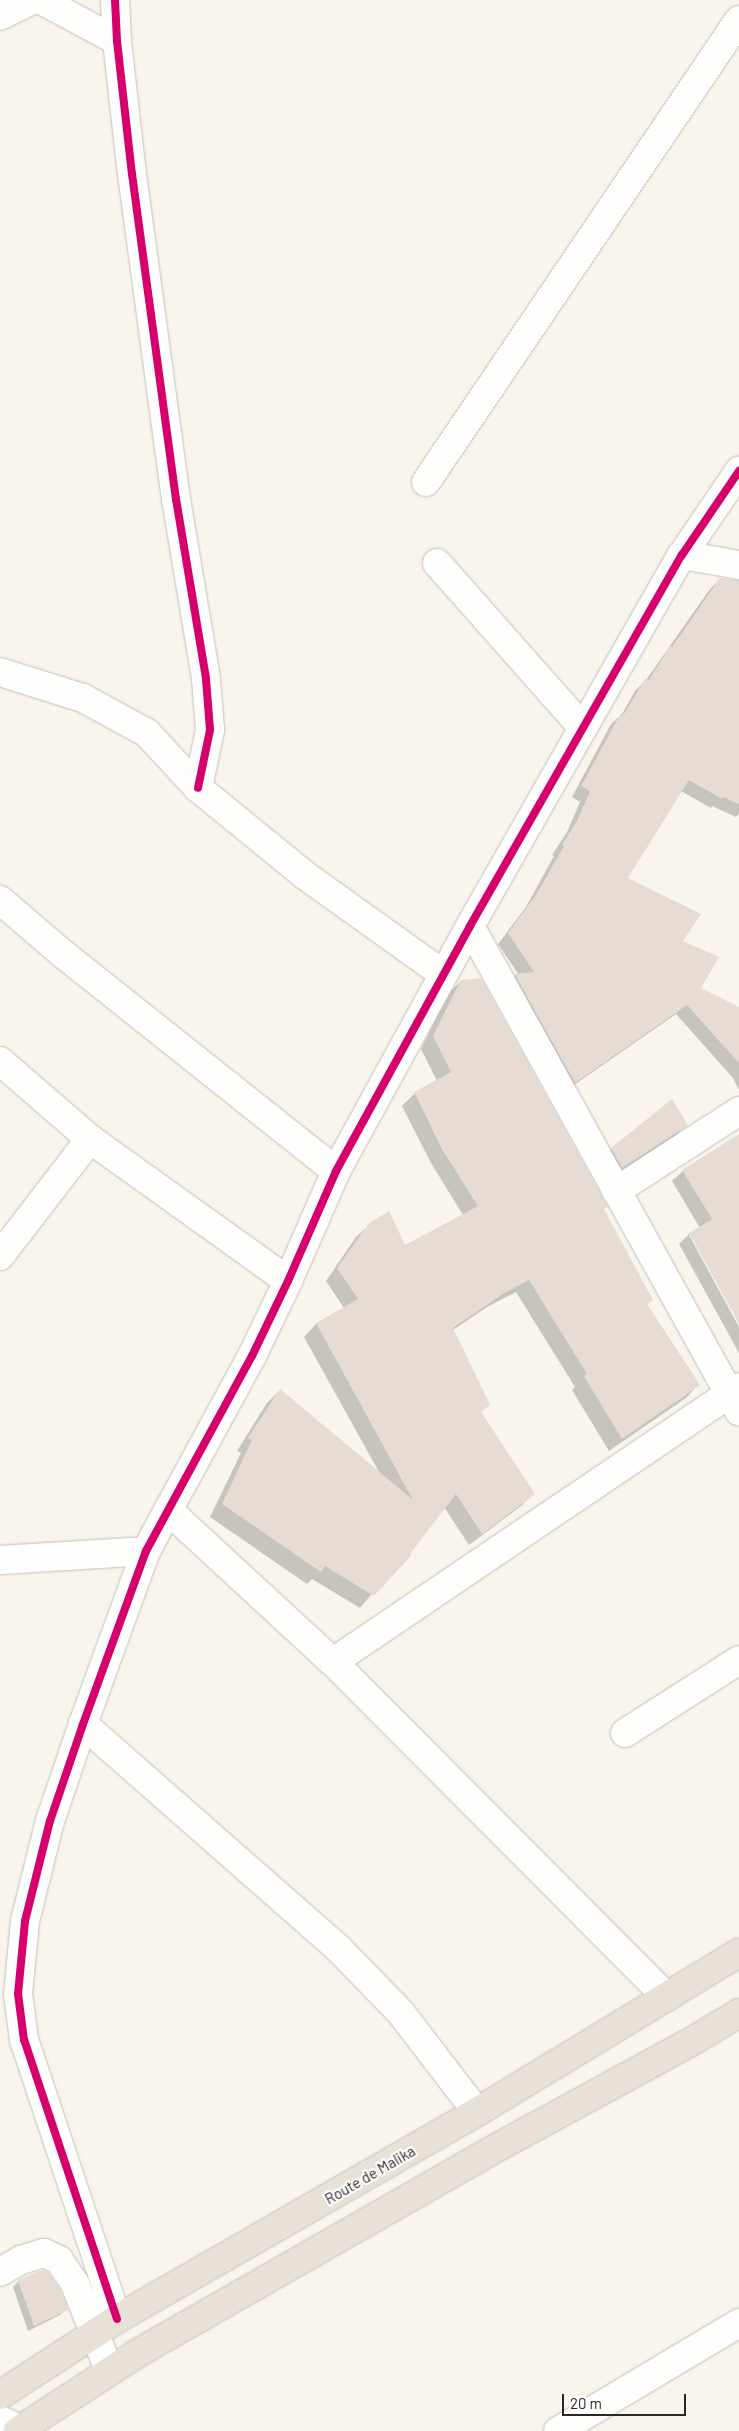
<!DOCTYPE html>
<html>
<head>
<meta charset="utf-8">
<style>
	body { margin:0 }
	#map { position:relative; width:739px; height:2431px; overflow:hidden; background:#f9f5ed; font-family:Barlow,sans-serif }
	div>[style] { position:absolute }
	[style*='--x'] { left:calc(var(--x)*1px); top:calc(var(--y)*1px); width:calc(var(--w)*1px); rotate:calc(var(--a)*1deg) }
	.shadow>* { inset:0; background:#0003 }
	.building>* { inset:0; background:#e7dcd4 }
	.roads { filter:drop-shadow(0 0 1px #c4c0ba) drop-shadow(0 0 1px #c4c0ba) }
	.minor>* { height:28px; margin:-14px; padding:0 14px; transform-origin:14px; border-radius:14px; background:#fefefc }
	.major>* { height:28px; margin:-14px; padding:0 14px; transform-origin:14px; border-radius:14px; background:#e7e1d8 }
	.cycleway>* { height:8px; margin:-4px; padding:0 4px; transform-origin:4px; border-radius:4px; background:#d6006c }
	span { translate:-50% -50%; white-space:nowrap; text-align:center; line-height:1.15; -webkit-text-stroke:4.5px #fff; paint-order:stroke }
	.street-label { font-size:15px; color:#2a2822 }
	.scale { position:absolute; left:562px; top:2394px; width:124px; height:22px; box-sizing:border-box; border:2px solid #2a2822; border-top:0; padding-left:6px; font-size:15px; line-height:18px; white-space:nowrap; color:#2a2822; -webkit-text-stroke:4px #fff; paint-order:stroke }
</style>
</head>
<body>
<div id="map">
	<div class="shadow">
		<i style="clip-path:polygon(720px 579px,739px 584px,739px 814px,736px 817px,712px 806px,711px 808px,681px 791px,626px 879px,681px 942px,700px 989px,739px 1009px,739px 1090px,733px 1078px,676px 1014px,564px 1092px,505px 985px,515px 975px,519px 975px,498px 944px,526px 907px,554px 856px,552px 855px,567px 832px,580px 802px,572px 797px,611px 724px,622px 714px,635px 691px,646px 680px,710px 589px)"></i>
		<i style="clip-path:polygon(461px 981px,606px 1207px,603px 1210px,652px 1300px,646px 1305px,698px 1385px,686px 1398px,609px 1451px,572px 1390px,575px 1387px,516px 1292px,487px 1307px,453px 1330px,488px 1405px,480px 1413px,533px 1494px,521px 1506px,469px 1545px,444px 1507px,360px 1608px,312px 1579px,307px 1584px,210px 1517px,241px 1453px,237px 1451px,267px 1403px,280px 1390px,379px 1472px,304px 1337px,316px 1324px,344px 1308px,326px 1281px,356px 1237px,370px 1224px,405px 1247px,463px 1215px,431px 1163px,402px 1106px,415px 1093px,437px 1081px,421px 1049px,448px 994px)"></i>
		<i style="clip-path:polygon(686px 1125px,674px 1137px,610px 1179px,600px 1161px,612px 1149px)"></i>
		<i style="clip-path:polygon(739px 1135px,739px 1321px,691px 1235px,689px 1235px,739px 1327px,739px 1353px,679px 1244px,689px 1234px,700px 1228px,672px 1181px,683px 1171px)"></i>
		<i style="clip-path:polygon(19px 2281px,67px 2309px,60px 2315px,28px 2331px,13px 2287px)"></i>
	</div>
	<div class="building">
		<i style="clip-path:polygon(720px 578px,739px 580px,739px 804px,723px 797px,722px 799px,689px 780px,628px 878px,701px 914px,683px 941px,719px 957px,701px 988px,739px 1007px,739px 1063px,687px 1005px,575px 1083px,514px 974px,534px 972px,508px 933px,536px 895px,564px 846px,562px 845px,577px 821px,590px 791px,581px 786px,621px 713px,624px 714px,645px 679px,649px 680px,670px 646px,672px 647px)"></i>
		<i style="clip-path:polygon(481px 978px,608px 1207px,604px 1209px,653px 1300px,647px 1304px,700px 1385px,622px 1439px,584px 1376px,587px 1374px,529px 1280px,501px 1295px,453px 1328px,490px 1405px,481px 1412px,535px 1494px,482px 1534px,456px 1494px,410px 1554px,411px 1556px,374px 1596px,325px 1566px,321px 1572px,222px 1504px,252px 1440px,248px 1438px,280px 1389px,413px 1500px,316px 1323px,358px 1299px,337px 1268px,369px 1223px,389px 1211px,405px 1245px,478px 1206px,443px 1151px,414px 1092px,451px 1072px,433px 1036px,461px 980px)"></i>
		<i style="clip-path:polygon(672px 1099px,688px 1125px,622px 1168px,611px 1148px)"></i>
		<i style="clip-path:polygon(739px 1134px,739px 1324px,689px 1233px,712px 1219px,682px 1170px)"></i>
		<i style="clip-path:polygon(43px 2270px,48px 2272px,61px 2291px,68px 2310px,34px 2326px,18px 2280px)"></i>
	</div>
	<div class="roads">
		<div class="minor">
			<i style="--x:41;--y:0;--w:86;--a:28.3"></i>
			<i style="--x:115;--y:0;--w:41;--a:87.2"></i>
			<i style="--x:117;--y:41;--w:134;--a:83.6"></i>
			<i style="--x:132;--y:174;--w:328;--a:82.3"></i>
			<i style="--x:176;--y:499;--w:182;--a:80.5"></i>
			<i style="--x:206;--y:679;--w:51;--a:85.5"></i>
			<i style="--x:210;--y:730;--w:59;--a:101.7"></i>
			<i style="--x:0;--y:16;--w:37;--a:-26"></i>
			<i style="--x:426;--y:482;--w:558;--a:-55.88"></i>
			<i style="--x:682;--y:555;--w:58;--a:10"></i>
			<i style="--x:437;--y:563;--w:220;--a:48.5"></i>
			<i style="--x:0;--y:672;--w:87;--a:17.4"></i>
			<i style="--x:83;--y:698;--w:73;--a:28.7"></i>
			<i style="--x:147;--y:733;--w:75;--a:47.2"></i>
			<i style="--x:198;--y:788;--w:139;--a:39.2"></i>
			<i style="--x:306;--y:876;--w:168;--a:35.6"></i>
			<i style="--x:0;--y:900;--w:83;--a:40.6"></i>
			<i style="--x:63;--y:954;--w:349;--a:38.5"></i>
			<i style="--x:470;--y:926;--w:555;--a:60.99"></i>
			<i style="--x:0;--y:1061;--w:119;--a:40.9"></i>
			<i style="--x:90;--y:1139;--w:244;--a:35.6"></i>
			<i style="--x:616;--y:1191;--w:147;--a:-33"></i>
			<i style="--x:0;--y:1256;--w:148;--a:-52.4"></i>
			<i style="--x:168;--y:1510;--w:224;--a:42.7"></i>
			<i style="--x:333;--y:1662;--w:473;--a:45.1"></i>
			<i style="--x:0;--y:1560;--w:146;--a:-3.5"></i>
			<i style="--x:333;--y:1662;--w:490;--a:-34.1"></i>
			<i style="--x:83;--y:1724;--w:339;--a:41.3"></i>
			<i style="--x:338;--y:1948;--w:91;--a:45.9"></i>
			<i style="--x:401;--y:2013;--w:125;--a:52.5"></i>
			<i style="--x:625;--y:1733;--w:135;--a:-32.6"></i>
			<i style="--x:0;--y:2272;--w:24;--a:-30"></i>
			<i style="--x:21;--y:2260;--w:24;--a:-17"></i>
			<i style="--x:44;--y:2253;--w:17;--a:25"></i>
			<i style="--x:59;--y:2260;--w:29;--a:56"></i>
			<i style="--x:75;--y:2284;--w:92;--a:68.4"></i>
			<i style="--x:117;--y:2319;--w:294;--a:-108.4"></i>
			<i style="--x:24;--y:2040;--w:46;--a:-97.4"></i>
			<i style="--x:18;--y:1994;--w:73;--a:-84.5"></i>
			<i style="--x:25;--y:1921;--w:103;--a:-76"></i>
			<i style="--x:50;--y:1821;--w:102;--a:-71.2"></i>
			<i style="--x:83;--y:1724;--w:184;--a:-70"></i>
			<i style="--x:146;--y:1551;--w:222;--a:-61.5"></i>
			<i style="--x:252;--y:1356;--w:83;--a:-64.4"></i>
			<i style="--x:288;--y:1281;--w:120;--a:-66.4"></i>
			<i style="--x:336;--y:1171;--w:279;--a:-61.3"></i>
			<i style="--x:470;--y:926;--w:427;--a:-60.3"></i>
			<i style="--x:682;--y:555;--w:102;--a:-55.8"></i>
			<i style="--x:0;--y:2420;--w:26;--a:25"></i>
			<i style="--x:558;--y:2431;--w:211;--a:-30.8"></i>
		</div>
		<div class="major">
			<i style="--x:0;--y:2395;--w:140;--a:-33"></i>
			<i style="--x:117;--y:2319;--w:415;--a:-29.9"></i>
			<i style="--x:477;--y:2112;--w:306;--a:-31.3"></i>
			<i style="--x:18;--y:2431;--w:143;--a:-33"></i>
			<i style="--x:138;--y:2353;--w:415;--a:-29.8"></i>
			<i style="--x:498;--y:2147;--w:217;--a:-28.6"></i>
			<i style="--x:689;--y:2043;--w:58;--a:-31"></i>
		</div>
	</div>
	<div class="cycleway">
		<i style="--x:115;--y:0;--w:41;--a:87.2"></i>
		<i style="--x:117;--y:41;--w:134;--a:83.6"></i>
		<i style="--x:132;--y:174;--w:328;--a:82.3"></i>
		<i style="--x:176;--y:499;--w:182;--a:80.5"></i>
		<i style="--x:206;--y:679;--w:51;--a:85.5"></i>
		<i style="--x:210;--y:730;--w:59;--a:101.7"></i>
		<i style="--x:117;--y:2319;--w:294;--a:-108.4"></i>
		<i style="--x:24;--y:2040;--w:46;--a:-97.4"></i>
		<i style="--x:18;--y:1994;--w:73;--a:-84.5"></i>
		<i style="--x:25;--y:1921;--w:103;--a:-76"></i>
		<i style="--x:50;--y:1821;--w:102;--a:-71.2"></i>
		<i style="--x:83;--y:1724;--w:184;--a:-70"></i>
		<i style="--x:146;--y:1551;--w:222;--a:-61.5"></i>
		<i style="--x:252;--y:1356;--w:83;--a:-64.4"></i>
		<i style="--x:288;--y:1281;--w:120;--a:-66.4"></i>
		<i style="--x:336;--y:1171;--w:279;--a:-61.3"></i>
		<i style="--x:470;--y:926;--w:427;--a:-60.3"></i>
		<i style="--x:682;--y:555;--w:102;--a:-55.8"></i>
	</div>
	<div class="street-label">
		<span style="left:370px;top:2175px;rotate:-30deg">Route de Malika</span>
	</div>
	<div class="scale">20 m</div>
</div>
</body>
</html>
